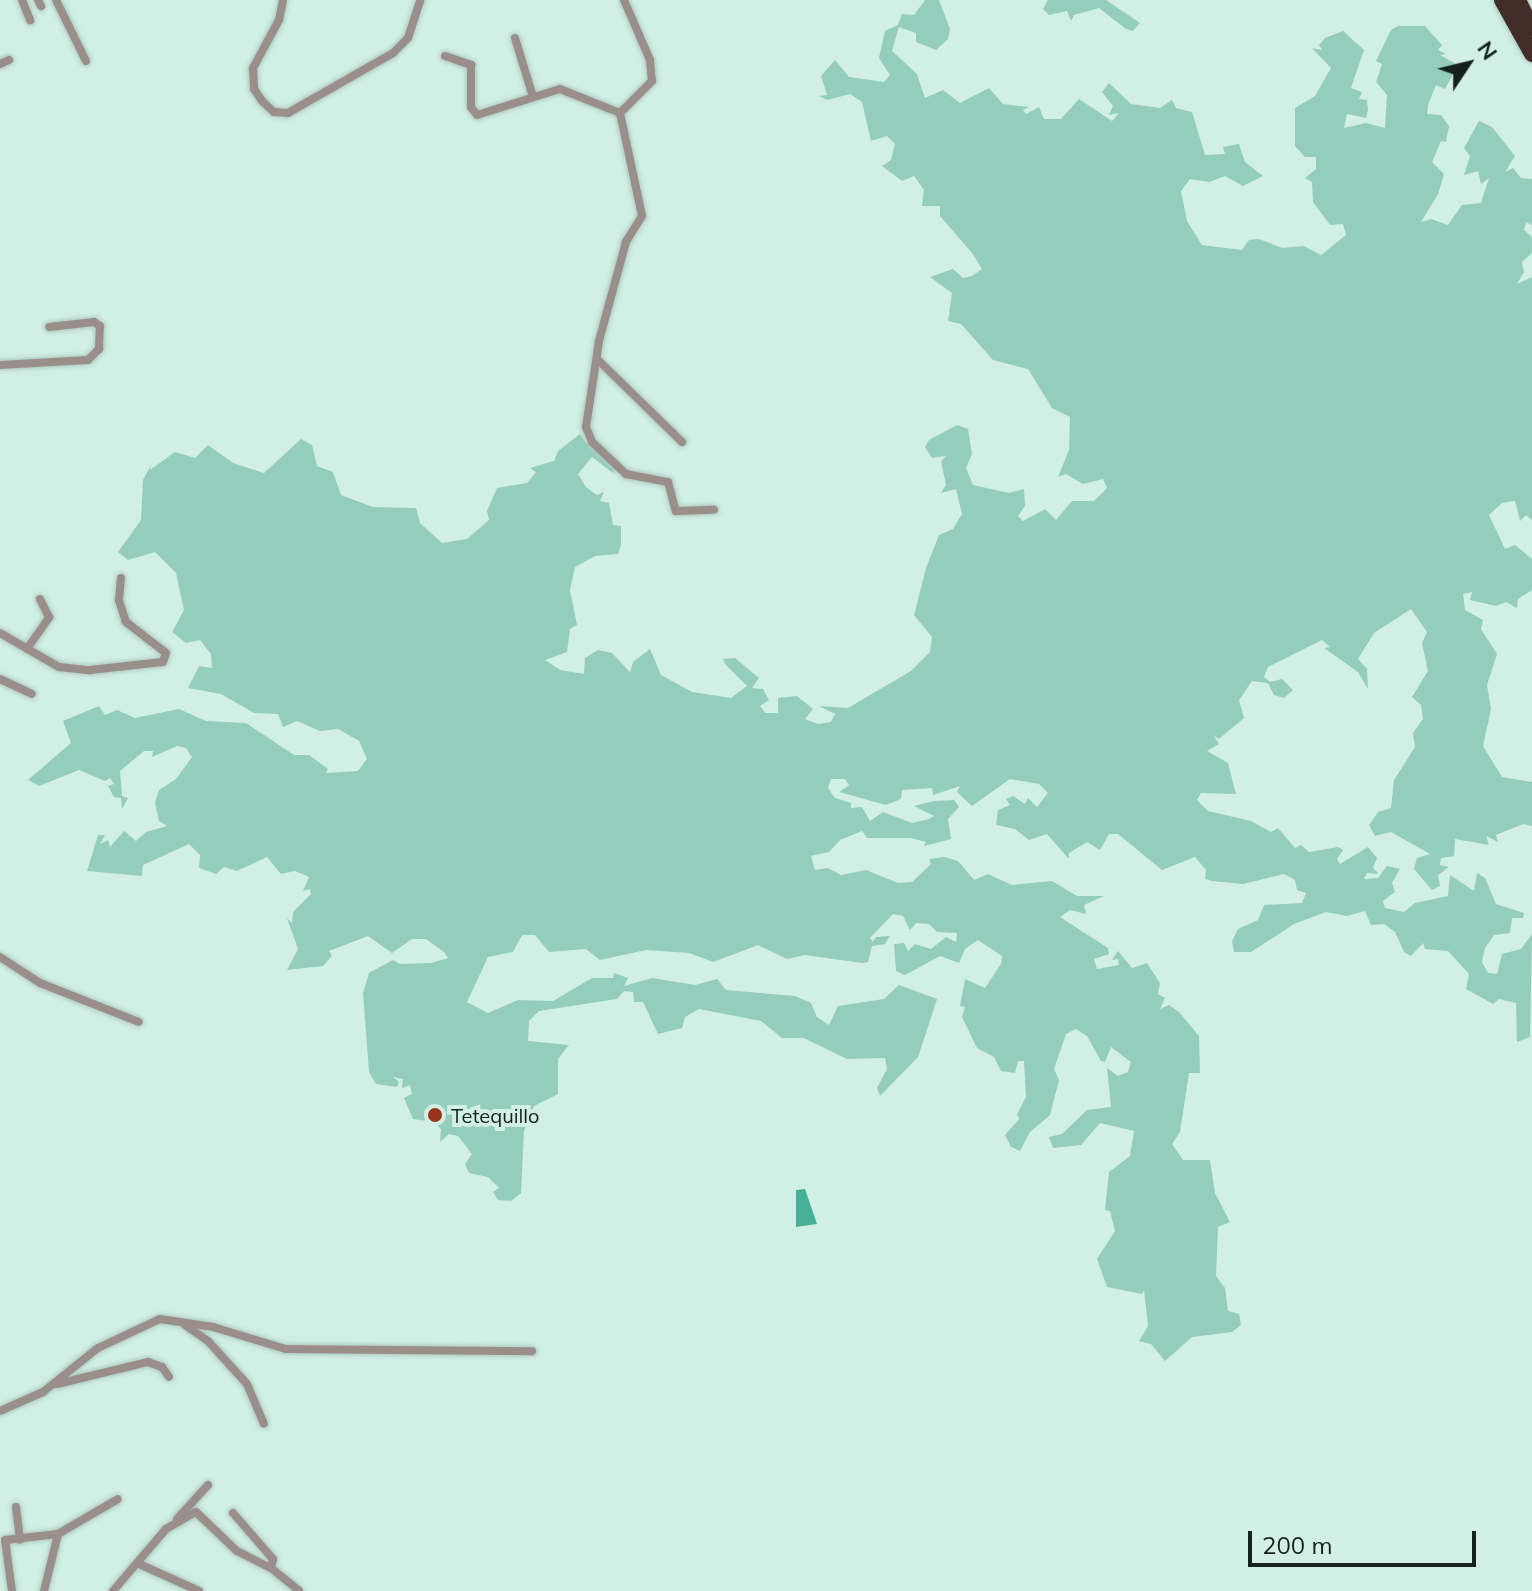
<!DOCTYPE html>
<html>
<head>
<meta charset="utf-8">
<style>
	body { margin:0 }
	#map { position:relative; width:1532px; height:1591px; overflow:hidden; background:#d1efe5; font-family:Mulish,sans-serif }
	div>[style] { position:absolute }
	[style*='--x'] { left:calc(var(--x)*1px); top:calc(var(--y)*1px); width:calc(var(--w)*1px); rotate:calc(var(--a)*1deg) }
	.green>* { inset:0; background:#94cdbc }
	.water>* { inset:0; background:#46b097 }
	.roads { filter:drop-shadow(0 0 2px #afcac1) drop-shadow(0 0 2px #afcac1) }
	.minor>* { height:8px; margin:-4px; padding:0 4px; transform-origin:4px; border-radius:4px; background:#9a8e8b }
	.motorway>* { height:16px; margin:-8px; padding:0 8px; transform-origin:8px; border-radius:8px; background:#432d28 }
	.dots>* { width:22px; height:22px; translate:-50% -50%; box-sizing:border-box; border:4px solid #d1efe5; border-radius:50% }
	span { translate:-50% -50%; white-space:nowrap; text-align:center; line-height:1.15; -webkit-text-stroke:8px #d1efe5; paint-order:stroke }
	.poi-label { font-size:20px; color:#16211e }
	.left { translate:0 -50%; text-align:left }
	.north { position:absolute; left:1428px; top:24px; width:80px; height:80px; -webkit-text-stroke:6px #d1efe5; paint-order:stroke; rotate:55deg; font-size:22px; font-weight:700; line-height:32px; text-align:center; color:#16211e }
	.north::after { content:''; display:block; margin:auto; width:28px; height:36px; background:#16211e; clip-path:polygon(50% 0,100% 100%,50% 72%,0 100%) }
	.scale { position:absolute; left:1248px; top:1531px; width:228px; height:36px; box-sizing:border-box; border:4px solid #16211e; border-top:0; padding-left:10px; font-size:24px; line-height:28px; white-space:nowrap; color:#16211e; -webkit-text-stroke:6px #d1efe5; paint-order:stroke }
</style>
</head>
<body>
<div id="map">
	<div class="green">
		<i style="clip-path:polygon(925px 0,939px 0,950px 29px,948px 39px,936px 50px,916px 42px,916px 33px,899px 27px,892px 51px,917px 74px,925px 98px,943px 90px,960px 103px,989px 88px,1003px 104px,1029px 107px,1023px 110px,1026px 114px,1039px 107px,1044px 119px,1061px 119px,1079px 99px,1112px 121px,1119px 113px,1109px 115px,1113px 106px,1102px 92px,1109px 83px,1131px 104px,1160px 108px,1172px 100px,1176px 108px,1192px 112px,1205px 155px,1225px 154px,1223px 147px,1239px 144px,1245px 162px,1263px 176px,1243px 186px,1225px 176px,1209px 182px,1190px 179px,1181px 191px,1187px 221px,1202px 245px,1242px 250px,1249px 240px,1259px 239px,1282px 248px,1304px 246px,1321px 255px,1346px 235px,1343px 224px,1330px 225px,1313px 202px,1312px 182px,1305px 178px,1316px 169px,1316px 157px,1305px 157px,1295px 146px,1295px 108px,1315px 96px,1331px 68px,1312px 48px,1322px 50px,1319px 45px,1325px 38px,1343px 31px,1364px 50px,1351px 88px,1362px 92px,1359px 99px,1367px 100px,1368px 110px,1366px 118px,1347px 114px,1344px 128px,1366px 123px,1385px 128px,1387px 95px,1376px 82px,1382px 64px,1376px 61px,1391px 30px,1398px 26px,1425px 26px,1442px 45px,1438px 50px,1446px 54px,1440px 55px,1458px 65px,1445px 89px,1436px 85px,1428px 105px,1427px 114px,1441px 115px,1449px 126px,1446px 142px,1441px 141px,1432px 162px,1444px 174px,1438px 194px,1421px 222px,1431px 219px,1448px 225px,1462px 205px,1481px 203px,1489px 178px,1481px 184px,1478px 171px,1464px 175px,1470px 156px,1464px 148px,1479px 121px,1492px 127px,1515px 156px,1505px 172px,1513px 168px,1521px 178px,1532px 179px,1532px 225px,1526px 222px,1524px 230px,1532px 237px,1532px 253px,1522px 262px,1524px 272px,1517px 284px,1532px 277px,1532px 520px,1526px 515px,1520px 521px,1515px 501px,1502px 503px,1489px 515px,1505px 549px,1515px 545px,1532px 559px,1532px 590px,1518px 599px,1517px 608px,1506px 602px,1496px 606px,1470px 600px,1472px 592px,1463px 594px,1465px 610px,1483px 620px,1481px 629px,1497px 654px,1487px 685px,1491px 709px,1483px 746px,1502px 777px,1532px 782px,1532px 826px,1523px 824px,1496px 835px,1498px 842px,1486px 836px,1489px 845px,1455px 839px,1454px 856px,1441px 858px,1440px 865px,1449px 867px,1438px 875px,1440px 886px,1432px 890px,1414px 869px,1417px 858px,1430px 854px,1391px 832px,1375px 836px,1369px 825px,1378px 812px,1391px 808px,1394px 780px,1415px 747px,1413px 733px,1423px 719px,1421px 705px,1412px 697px,1428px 671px,1422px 643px,1427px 632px,1411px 609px,1374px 633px,1358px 659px,1367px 669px,1368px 689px,1358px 672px,1324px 648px,1330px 647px,1322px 640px,1268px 667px,1264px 677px,1270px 682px,1282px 679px,1293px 690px,1284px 698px,1274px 695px,1268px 683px,1252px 681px,1239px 700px,1244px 718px,1219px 739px,1214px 736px,1219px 744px,1207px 751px,1228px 763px,1236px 794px,1201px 793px,1197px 800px,1208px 811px,1251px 821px,1271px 832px,1278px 828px,1295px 848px,1301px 845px,1309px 852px,1338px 847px,1343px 850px,1337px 859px,1340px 864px,1368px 847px,1377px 858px,1373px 868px,1379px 874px,1367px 873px,1364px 879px,1378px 878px,1387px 866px,1400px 869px,1392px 883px,1395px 892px,1383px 901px,1385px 908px,1404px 912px,1415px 903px,1448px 896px,1450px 875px,1474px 891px,1477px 873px,1485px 878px,1496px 904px,1524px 913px,1523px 918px,1512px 918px,1510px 933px,1494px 935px,1485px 948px,1482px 962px,1488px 973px,1497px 974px,1502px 954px,1521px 949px,1532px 934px,1530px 1037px,1517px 1042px,1516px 1003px,1499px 999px,1493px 1004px,1466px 989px,1469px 974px,1448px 951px,1425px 949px,1423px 943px,1411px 956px,1404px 952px,1395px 932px,1384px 924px,1371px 925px,1365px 911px,1347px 916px,1326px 912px,1294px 924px,1251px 952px,1234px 952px,1232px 941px,1238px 929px,1258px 920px,1264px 905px,1302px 903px,1306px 893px,1297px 890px,1295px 880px,1284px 874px,1243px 884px,1212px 881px,1205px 879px,1206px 870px,1195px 857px,1162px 870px,1118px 834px,1109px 834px,1100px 850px,1087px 842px,1069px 853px,1069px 859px,1047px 834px,1029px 840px,1015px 829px,996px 825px,998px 810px,1010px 805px,1006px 799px,1013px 796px,1025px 804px,1028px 798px,1037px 807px,1048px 793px,1039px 784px,1010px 779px,972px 806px,957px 792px,960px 786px,933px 795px,932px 788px,902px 790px,901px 799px,886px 805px,839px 792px,849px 785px,845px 779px,831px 779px,828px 788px,835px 798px,851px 803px,851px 808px,862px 807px,870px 821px,883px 812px,912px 823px,929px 819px,934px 816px,914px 806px,934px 801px,954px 800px,959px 807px,948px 819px,951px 839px,924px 846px,926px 842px,911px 838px,867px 838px,862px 831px,840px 840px,829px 852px,811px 856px,815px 870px,828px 868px,841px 875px,866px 870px,898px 883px,912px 882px,931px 864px,929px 859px,945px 857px,958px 861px,974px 880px,988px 874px,1012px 885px,1052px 881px,1077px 896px,1104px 896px,1084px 905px,1086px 914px,1070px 910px,1060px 917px,1108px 948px,1109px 954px,1094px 959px,1097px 969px,1119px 965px,1118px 959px,1112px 960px,1118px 951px,1132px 968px,1147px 963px,1160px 983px,1158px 994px,1165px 998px,1160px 1009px,1169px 1005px,1179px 1012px,1199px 1036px,1200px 1073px,1189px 1073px,1180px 1132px,1172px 1144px,1183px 1160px,1210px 1160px,1215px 1193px,1230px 1222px,1218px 1227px,1216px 1276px,1225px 1288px,1228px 1311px,1239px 1314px,1241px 1325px,1232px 1332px,1192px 1337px,1165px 1361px,1151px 1344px,1139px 1341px,1148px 1326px,1144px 1290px,1142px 1294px,1107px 1287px,1097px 1259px,1115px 1231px,1110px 1211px,1105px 1210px,1109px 1172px,1130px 1156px,1134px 1131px,1100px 1123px,1081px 1145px,1053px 1148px,1049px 1137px,1062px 1134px,1087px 1110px,1111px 1107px,1107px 1068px,1118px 1076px,1128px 1072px,1131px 1062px,1111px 1047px,1105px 1062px,1101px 1061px,1087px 1036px,1076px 1029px,1066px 1034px,1054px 1069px,1059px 1080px,1050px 1115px,1030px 1132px,1020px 1151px,1011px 1147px,1005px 1135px,1019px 1119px,1017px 1114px,1026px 1097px,1024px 1061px,1018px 1061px,1015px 1073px,1001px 1071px,994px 1057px,977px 1048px,962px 1017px,965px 1007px,960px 1006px,965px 979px,985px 988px,1001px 964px,1002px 956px,978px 940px,965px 949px,959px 963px,940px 956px,905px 975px,896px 971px,894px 944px,904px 943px,908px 951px,915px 944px,931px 949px,946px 937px,956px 942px,957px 933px,937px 932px,929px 924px,916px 923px,910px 930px,903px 916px,893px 914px,870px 938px,873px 942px,876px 937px,890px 936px,885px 944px,872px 946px,868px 962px,862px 963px,805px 955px,787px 959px,758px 945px,713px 962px,689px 953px,646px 950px,600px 960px,586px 949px,549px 952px,535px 935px,522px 935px,513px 952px,488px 957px,467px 1002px,488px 1013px,518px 1000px,553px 1001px,592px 978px,613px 978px,614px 973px,628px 978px,624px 986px,652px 978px,695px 985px,717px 979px,726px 990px,795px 996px,811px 1003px,817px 1017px,829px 1025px,838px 1006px,884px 999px,899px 985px,937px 999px,918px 1057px,880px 1096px,877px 1088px,887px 1069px,885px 1058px,847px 1059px,804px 1038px,782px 1038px,761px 1021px,699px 1009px,685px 1017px,682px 1028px,658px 1034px,643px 1002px,634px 1002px,633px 992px,624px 991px,617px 999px,539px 1011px,529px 1021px,528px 1041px,569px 1045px,558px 1059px,558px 1094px,534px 1106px,524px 1131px,521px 1193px,511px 1201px,498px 1200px,493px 1192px,499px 1188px,488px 1177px,469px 1173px,465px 1164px,472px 1154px,458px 1136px,449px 1134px,440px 1142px,441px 1129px,434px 1122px,413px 1119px,404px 1098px,412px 1094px,410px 1085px,402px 1088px,403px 1079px,393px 1077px,399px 1082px,397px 1087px,376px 1084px,369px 1072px,363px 993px,369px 973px,393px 960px,400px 964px,431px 963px,448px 958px,444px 952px,426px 939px,412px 939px,392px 953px,368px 936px,329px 951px,332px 956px,323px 966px,287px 970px,298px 949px,287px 918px,292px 923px,293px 912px,311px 894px,310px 889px,303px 891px,309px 877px,295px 871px,281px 874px,267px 857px,237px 871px,224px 867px,216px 874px,199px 868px,200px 855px,189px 844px,143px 865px,142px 876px,87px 871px,98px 835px,105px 835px,100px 844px,108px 840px,110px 847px,124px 831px,136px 841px,146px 832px,167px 826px,159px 821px,155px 803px,159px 790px,176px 779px,192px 757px,186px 748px,177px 746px,152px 757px,153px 751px,144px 751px,120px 771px,122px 796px,128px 798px,122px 809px,121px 798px,114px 797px,108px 786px,114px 784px,110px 778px,105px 781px,79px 770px,39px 786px,28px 780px,71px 743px,63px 721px,99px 706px,105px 715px,117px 710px,135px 718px,179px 709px,206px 721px,246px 723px,294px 755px,309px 755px,328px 769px,326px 773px,358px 771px,367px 759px,359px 741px,338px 729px,320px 731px,297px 721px,283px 727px,278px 714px,254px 713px,221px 694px,188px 688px,199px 666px,212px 668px,211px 654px,200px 640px,186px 643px,172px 632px,184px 610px,176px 573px,155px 552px,128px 560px,118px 552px,141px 520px,143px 480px,151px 465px,150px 470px,175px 452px,195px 458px,208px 445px,233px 463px,264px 473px,301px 439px,312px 445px,317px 466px,333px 472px,341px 495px,373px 507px,416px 508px,420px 523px,442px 543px,467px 539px,489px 520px,487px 511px,497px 488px,527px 483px,536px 472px,530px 468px,554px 461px,558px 451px,580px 434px,587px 444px,600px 446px,617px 467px,613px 473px,592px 457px,578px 474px,586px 487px,597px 495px,604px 492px,600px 501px,609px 503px,613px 525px,621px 526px,621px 545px,618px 554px,595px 556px,575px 567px,570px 590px,577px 625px,570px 629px,567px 652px,545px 660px,560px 670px,584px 674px,585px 658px,598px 650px,612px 653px,630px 672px,633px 662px,650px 649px,661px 675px,692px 692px,731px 698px,747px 686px,725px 664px,723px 659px,735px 658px,759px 678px,752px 688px,763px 689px,769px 700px,760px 706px,765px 713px,778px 713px,778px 698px,797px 696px,813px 709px,805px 719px,818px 724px,831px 722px,835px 714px,819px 706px,848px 708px,911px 671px,930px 652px,932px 637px,914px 615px,926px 568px,939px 535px,953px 529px,962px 514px,956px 489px,941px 493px,946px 485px,941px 461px,946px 456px,932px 458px,925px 447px,929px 440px,957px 425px,968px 429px,972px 454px,966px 468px,973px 485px,1009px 493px,1024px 489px,1025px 506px,1018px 516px,1023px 521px,1045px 509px,1056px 520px,1072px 501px,1094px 501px,1107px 488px,1103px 479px,1083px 484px,1066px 474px,1058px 477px,1069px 450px,1070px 417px,1052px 408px,1028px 369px,993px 360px,961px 324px,948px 321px,952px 293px,930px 277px,953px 269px,963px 278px,972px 276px,982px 269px,972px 253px,940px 216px,940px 206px,922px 206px,924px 190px,914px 176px,902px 181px,882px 166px,891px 160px,895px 144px,887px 136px,871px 141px,862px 102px,850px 94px,827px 100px,819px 96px,827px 95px,821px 76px,835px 60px,849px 77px,884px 82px,890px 75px,879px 58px,885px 31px,898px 25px,902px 14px,914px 15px)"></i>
		<i style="clip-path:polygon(1048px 0,1106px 0,1140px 23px,1133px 31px,1126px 29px,1099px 8px,1074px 15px,1071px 21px,1067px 11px,1049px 15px,1043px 9px)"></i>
	</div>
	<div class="water">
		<i style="clip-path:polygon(805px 1189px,817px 1224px,796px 1227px,796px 1190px)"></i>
	</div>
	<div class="roads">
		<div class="minor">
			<i style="--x:22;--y:0;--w:22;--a:68"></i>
			<i style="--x:38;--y:0;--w:7;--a:63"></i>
			<i style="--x:56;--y:0;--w:68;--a:63.8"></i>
			<i style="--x:283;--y:0;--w:20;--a:101"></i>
			<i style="--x:279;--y:20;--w:55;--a:118.4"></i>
			<i style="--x:253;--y:68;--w:21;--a:87"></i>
			<i style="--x:254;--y:89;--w:14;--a:56"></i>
			<i style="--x:262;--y:101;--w:16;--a:43"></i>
			<i style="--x:274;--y:112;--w:14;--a:4"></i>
			<i style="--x:288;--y:113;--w:121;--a:-29.7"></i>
			<i style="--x:393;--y:53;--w:21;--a:-45"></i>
			<i style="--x:408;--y:38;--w:40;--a:-72"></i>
			<i style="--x:624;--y:0;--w:65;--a:66.6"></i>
			<i style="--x:650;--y:60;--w:21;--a:85"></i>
			<i style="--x:652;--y:81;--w:45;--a:135"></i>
			<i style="--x:620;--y:113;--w:105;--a:77.9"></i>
			<i style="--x:642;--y:216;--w:31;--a:122"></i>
			<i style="--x:626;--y:242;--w:103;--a:105.3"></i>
			<i style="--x:599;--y:341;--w:87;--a:98.6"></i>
			<i style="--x:586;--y:427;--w:16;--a:68"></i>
			<i style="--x:592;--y:442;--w:47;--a:43.3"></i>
			<i style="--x:626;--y:474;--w:43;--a:10.8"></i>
			<i style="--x:668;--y:482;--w:30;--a:75"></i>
			<i style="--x:676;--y:511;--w:38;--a:-2"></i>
			<i style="--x:515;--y:38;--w:62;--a:73"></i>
			<i style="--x:445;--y:56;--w:28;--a:19"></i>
			<i style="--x:471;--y:65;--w:42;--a:90"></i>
			<i style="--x:471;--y:107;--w:10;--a:53"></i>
			<i style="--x:477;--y:115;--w:87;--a:-17.4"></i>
			<i style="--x:560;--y:89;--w:65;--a:21.8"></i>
			<i style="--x:0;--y:64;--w:10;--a:-24"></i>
			<i style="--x:597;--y:359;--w:119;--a:44.3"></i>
			<i style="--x:0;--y:365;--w:88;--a:-3.3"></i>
			<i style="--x:88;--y:360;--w:16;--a:-45"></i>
			<i style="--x:99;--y:349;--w:23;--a:-88"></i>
			<i style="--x:100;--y:326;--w:7;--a:-146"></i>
			<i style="--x:94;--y:322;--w:45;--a:173.7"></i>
			<i style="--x:0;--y:633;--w:68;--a:30"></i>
			<i style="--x:59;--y:667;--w:31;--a:6"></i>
			<i style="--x:90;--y:670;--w:73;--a:-6.3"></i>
			<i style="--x:163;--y:662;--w:9;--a:-72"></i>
			<i style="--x:166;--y:653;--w:51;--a:-142.2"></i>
			<i style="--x:126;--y:622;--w:23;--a:-108"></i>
			<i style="--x:119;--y:600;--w:22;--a:-85"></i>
			<i style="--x:27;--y:649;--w:39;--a:-55"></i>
			<i style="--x:49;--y:617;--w:20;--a:-117"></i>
			<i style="--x:0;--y:679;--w:35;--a:25"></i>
			<i style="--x:0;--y:957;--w:48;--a:33"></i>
			<i style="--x:40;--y:983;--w:106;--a:21.5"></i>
			<i style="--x:185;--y:1325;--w:28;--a:35"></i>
			<i style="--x:208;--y:1341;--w:58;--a:47.8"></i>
			<i style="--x:247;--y:1384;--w:43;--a:67"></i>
			<i style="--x:57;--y:1384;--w:94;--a:-13.6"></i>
			<i style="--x:148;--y:1362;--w:15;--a:20"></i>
			<i style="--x:162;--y:1367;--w:12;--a:55"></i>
			<i style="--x:0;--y:1411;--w:47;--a:-23.8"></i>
			<i style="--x:43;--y:1392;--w:70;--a:-38.7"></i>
			<i style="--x:98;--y:1348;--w:68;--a:-25.1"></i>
			<i style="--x:160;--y:1319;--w:54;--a:8.6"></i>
			<i style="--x:213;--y:1327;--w:76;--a:16.8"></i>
			<i style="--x:286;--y:1349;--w:246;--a:0.5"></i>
			<i style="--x:16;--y:1507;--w:33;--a:83"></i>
			<i style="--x:233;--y:1513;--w:61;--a:49"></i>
			<i style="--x:273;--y:1559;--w:9;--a:103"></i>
			<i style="--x:177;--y:1519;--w:46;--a:-47.6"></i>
			<i style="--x:137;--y:1563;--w:68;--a:24.3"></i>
			<i style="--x:12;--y:1591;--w:51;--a:-97.8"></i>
			<i style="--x:5;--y:1540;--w:53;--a:-6.5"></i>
			<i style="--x:44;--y:1591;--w:59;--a:-76.2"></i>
			<i style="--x:58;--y:1534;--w:69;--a:-30.3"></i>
			<i style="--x:113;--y:1591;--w:82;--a:-49.5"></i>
			<i style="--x:166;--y:1529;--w:34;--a:-30"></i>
			<i style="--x:196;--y:1512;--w:57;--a:43.6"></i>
			<i style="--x:237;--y:1551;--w:38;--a:27"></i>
			<i style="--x:271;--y:1568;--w:36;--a:39"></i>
		</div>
		<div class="motorway">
			<i style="--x:1502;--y:0;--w:62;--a:60.9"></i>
			<i style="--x:1518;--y:0;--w:32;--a:64"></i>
		</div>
	</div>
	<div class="dots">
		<i style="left:435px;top:1115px;background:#9b331a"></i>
	</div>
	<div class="poi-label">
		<span class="left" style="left:451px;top:1115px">Tetequillo</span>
	</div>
	<div class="north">N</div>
	<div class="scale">200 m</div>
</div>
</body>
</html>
